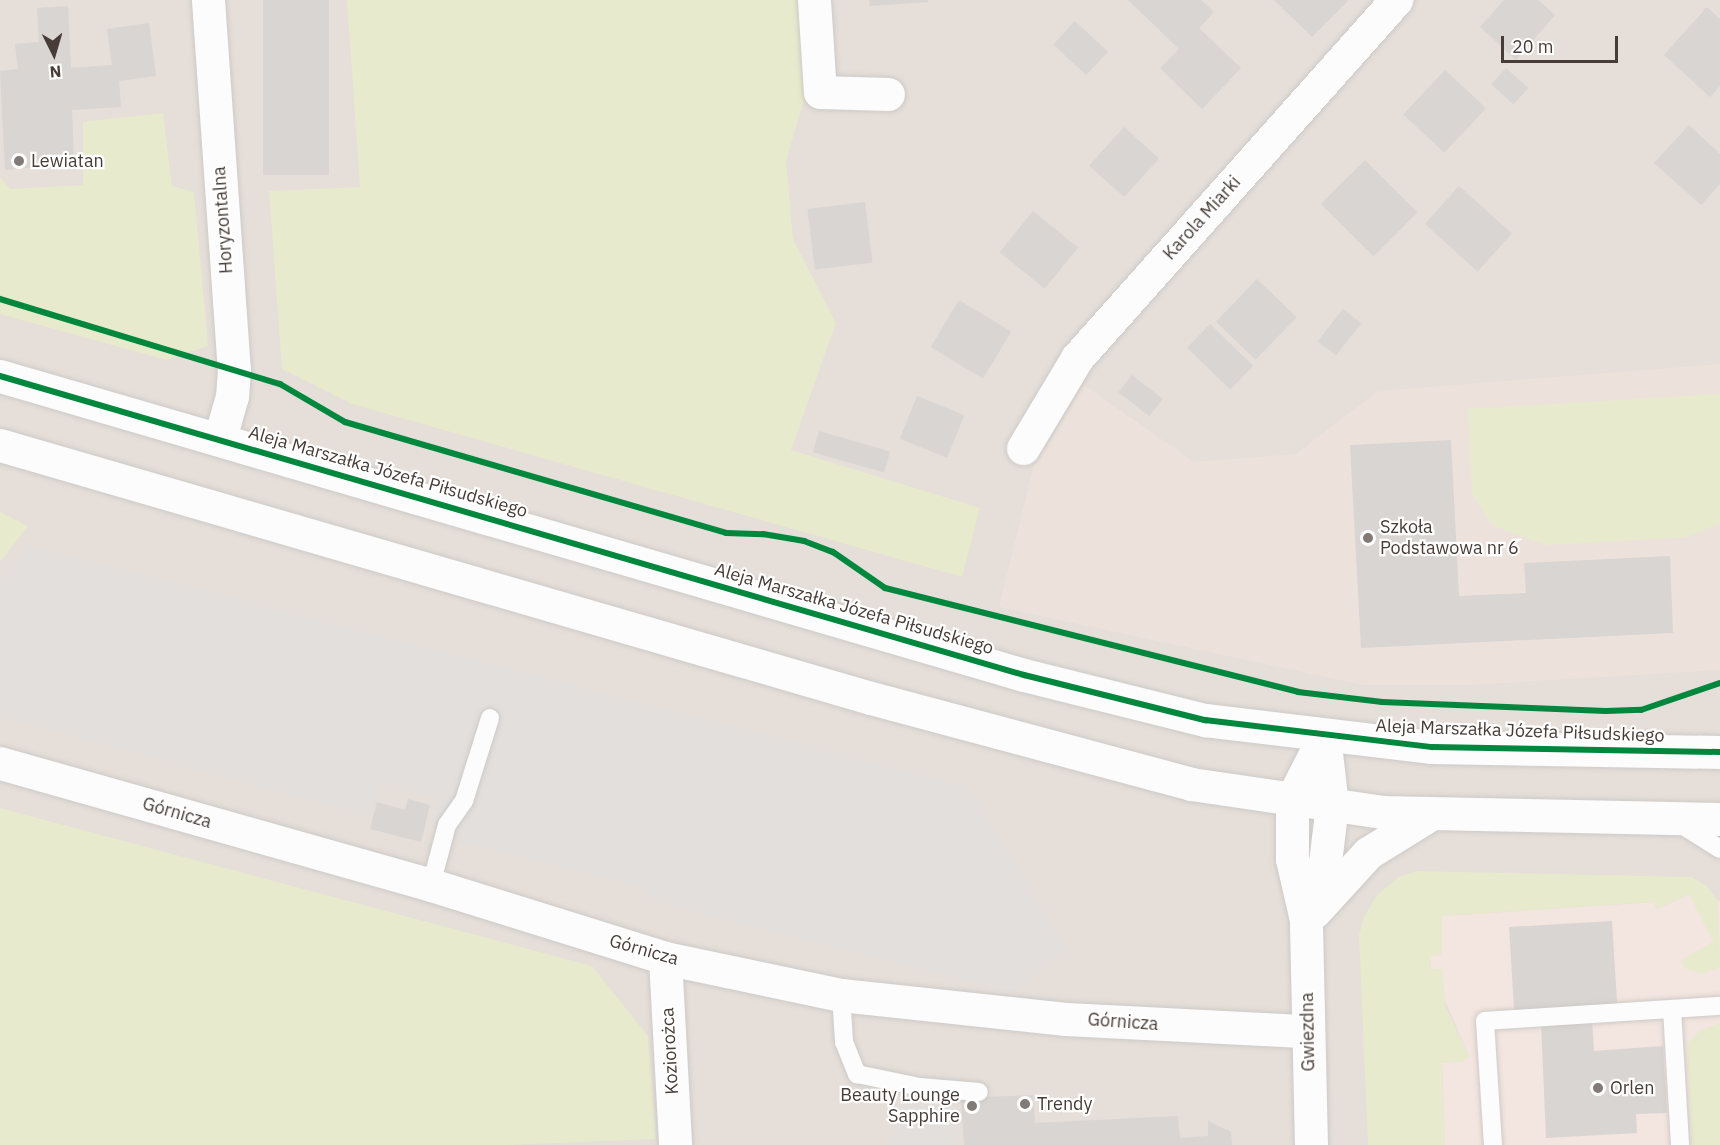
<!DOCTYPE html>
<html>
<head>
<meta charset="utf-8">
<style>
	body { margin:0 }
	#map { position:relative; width:1720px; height:1145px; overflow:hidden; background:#f1eeec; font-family:"IBM Plex Sans",sans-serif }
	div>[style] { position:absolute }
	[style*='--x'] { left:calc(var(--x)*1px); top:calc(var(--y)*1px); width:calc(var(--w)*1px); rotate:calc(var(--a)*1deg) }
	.residential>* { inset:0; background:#e5ded9; transform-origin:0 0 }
	.commercial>* { inset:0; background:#f3e5df }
	.education>* { inset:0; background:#ece2db }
	.green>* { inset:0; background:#e7eacc }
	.parking>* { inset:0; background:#e3dfdd; transform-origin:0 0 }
	.building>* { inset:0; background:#d9d5d2; transform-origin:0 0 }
	.roads { filter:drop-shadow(0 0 2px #cdcac7) drop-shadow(0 0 2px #cdcac7) }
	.service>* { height:18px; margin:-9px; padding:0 9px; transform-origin:9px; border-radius:9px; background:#fdfcfc }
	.minor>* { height:33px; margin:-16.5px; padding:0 16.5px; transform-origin:16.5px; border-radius:16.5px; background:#fdfcfc }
	.tertiary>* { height:33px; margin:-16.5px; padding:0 16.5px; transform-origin:16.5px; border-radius:16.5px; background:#fdfcfc }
	.cycleway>* { height:6px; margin:-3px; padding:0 3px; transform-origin:3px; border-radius:3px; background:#00873e }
	.dots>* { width:16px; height:16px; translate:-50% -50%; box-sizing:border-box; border:3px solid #fff; border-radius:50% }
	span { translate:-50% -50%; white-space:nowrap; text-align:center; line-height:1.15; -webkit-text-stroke:4.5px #fff; paint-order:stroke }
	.poi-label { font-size:18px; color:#473c37 }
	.left { translate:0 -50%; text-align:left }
	.right { translate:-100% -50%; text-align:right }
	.street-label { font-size:18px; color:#473c37 }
	.north { position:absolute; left:24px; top:24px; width:60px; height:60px; -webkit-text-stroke:4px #fff; paint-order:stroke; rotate:175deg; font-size:16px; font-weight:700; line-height:24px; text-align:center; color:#473c37 }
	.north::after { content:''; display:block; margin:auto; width:21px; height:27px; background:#473c37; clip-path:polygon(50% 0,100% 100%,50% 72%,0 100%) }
	.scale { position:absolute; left:1501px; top:36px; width:117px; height:27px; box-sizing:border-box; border:3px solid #473c37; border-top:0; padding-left:8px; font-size:18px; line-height:21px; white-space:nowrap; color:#473c37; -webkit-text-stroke:4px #fff; paint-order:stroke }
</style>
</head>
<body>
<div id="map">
	<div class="residential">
		<i style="left:0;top:0;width:1720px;height:1145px"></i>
	</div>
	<div class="commercial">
		<i style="clip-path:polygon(1689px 894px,1720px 901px,1720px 1145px,1445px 1145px,1442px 1063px,1463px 1061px,1469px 1056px,1431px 969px,1430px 956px,1442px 954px,1442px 916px,1654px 902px,1657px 909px)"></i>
	</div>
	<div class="education">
		<i style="clip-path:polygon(1720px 364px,1720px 670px,1470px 685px,1363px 685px,999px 607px,1033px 468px,1084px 385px,1194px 462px,1296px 454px,1378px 391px)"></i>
	</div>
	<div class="green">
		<i style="clip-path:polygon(347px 0,801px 0,807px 89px,786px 161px,793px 239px,836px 323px,791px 450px,980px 508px,962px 577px,352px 404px,282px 369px,269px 191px,360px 187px)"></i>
		<i style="clip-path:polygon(163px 113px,172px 186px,194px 192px,208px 346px,166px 360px,0 314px,0 177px,10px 189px,83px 185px,83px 122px)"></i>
		<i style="clip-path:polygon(1720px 394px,1720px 523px,1688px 537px,1546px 545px,1493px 526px,1472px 494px,1468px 409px)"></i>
		<i style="clip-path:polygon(0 512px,28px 526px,0 562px)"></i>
		<i style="clip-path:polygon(0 808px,592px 966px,648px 1036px,656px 1139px,508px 1145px,0 1145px)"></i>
		<i style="clip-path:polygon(1417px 871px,1691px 877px,1707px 886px,1718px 901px,1720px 967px,1702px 974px,1684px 968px,1681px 960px,1713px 942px,1689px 894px,1657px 909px,1653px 902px,1442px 916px,1442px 954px,1430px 956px,1431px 969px,1442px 969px,1446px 1007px,1469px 1056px,1463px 1061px,1442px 1063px,1445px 1145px,1368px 1145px,1359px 935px,1364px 917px,1377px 895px,1399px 877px)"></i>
		<i style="clip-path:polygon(1720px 1023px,1720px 1145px,1692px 1145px,1687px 1052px,1689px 1042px,1701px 1030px)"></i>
	</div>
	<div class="parking">
		<i style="clip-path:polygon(30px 546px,968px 787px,1066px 949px,1013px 993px,650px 900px,642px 887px,465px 843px,447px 825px,433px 822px,438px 798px,382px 783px,370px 817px,0 716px,0 581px)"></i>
		<i style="left:895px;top:1104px;width:63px;height:41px;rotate:2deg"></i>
	</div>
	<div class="building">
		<i style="left:263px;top:0;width:66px;height:175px"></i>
		<i style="clip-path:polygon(869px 0,928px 0,928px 2px,870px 6px)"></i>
		<i style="clip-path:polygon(1128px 0,1201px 0,1214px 12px,1199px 28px,1241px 68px,1202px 109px,1160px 68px,1179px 49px)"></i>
		<i style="clip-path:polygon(1274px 0,1347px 0,1348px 1px,1312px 37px)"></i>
		<i style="clip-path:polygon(1504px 0,1538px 0,1555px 15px,1516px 60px,1480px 27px)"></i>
		<i style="clip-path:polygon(68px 6px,71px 68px,112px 65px,107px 29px,149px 23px,156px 76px,119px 81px,121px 107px,72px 110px,74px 164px,5px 170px,0 71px,18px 69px,15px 44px,39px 42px,37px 8px)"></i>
		<i style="clip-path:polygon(1707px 7px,1720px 19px,1720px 86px,1710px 97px,1664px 55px)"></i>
		<i style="left:1075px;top:21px;width:45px;height:32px;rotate:43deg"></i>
		<i style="left:1506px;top:68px;width:30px;height:22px;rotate:42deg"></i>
		<i style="left:1445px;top:70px;width:56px;height:61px;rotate:43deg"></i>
		<i style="clip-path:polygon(1689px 125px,1720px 154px,1720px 184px,1701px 205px,1654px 163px)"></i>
		<i style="left:1124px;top:127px;width:47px;height:52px;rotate:42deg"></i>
		<i style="left:1365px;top:160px;width:74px;height:62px;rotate:45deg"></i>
		<i style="left:1459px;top:186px;width:71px;height:51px;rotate:42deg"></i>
		<i style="left:865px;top:202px;width:61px;height:58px;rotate:83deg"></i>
		<i style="left:1033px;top:211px;width:58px;height:53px;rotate:39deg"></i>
		<i style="left:1257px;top:279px;width:55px;height:59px;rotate:44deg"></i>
		<i style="left:959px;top:300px;width:61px;height:55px;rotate:31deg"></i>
		<i style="left:1343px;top:309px;width:23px;height:41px;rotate:38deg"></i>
		<i style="left:1210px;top:324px;width:60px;height:33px;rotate:44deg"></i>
		<i style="left:1132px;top:375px;width:39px;height:22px;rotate:38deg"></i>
		<i style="left:917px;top:396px;width:51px;height:46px;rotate:22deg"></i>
		<i style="left:819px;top:431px;width:74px;height:22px;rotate:16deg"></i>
		<i style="clip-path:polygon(1451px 440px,1459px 596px,1526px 593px,1524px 563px,1670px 556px,1673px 633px,1361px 648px,1350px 445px)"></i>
		<i style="clip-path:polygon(408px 799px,430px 805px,421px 842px,370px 829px,377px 802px,405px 810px)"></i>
		<i style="clip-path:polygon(1612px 921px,1618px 1018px,1592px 1019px,1594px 1051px,1663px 1046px,1667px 1113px,1636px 1114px,1637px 1133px,1546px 1138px,1541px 1023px,1515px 1024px,1509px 927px)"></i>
		<i style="clip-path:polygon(1033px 1095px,1035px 1123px,1178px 1116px,1180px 1138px,1208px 1136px,1208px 1121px,1231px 1132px,1232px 1145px,964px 1145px,961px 1098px)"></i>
	</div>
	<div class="roads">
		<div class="service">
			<i style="--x:1677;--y:822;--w:51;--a:32.1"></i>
			<i style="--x:431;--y:885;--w:62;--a:-75.1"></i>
			<i style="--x:447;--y:825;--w:29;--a:-55"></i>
			<i style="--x:464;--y:801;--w:87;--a:-72.6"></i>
			<i style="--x:841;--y:995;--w:47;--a:86.3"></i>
			<i style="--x:844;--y:1042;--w:35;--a:68"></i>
			<i style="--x:857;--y:1074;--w:64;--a:11.7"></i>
			<i style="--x:920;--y:1087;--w:59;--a:4.8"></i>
			<i style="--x:1672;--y:1009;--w:136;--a:86.6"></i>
			<i style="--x:1493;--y:1145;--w:124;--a:-93.7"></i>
			<i style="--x:1485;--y:1021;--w:235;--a:-3.7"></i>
		</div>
		<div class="minor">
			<i style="--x:208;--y:0;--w:370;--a:86"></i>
			<i style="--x:234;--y:369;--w:27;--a:94"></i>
			<i style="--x:232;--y:396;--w:44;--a:105.9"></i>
			<i style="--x:814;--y:0;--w:92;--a:86.3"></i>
			<i style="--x:820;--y:92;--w:68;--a:1.7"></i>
			<i style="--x:1023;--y:448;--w:105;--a:-59"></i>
			<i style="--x:1077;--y:358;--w:480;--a:-48.3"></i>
			<i style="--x:0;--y:763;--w:448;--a:15.8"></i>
			<i style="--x:431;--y:885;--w:245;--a:17.3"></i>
			<i style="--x:665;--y:958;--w:180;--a:11.9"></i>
			<i style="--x:841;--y:995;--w:226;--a:6.1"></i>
			<i style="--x:1066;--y:1019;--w:241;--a:2.9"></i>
			<i style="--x:1314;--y:912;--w:80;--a:-47.5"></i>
			<i style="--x:1368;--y:853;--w:74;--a:-31.8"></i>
			<i style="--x:1306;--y:920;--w:61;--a:-71.9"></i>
			<i style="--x:1325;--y:862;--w:57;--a:-83"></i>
			<i style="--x:1332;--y:805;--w:69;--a:-96.6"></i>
			<i style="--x:665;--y:958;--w:187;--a:86.9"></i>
			<i style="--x:1311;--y:1145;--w:225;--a:-91.3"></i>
			<i style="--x:1306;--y:920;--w:63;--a:-102.9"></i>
			<i style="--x:1292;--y:859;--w:60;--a:-90"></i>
			<i style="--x:1292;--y:799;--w:71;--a:-63.1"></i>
		</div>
		<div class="tertiary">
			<i style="--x:0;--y:376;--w:1067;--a:16.28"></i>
			<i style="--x:1024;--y:675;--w:187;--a:14"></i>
			<i style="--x:1205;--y:720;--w:229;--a:6.8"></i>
			<i style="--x:1432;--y:747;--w:288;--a:1"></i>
			<i style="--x:0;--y:445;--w:907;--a:16.2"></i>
			<i style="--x:871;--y:698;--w:331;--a:15"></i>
			<i style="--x:1191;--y:784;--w:193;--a:8.3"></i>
			<i style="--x:1382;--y:812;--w:338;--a:1.2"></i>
		</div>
	</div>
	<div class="cycleway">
		<i style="--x:0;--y:299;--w:293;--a:16.9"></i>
		<i style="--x:280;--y:384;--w:75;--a:30.3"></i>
		<i style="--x:345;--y:422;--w:397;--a:16.2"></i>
		<i style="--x:726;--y:533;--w:37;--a:2"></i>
		<i style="--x:763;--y:534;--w:42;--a:9.7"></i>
		<i style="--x:804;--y:541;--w:31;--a:21"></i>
		<i style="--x:833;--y:552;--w:63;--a:34.7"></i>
		<i style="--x:885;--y:588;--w:426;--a:14.1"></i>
		<i style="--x:1298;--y:692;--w:85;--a:6.8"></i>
		<i style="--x:1382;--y:702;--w:224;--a:2.3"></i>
		<i style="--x:1606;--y:711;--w:35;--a:-2"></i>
		<i style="--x:1641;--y:710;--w:83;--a:-18.9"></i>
		<i style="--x:0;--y:376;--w:1067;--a:16.28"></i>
		<i style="--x:1024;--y:675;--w:187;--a:14"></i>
		<i style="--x:1205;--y:720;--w:229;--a:6.8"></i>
		<i style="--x:1432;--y:747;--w:288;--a:1"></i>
	</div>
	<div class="dots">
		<i style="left:19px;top:161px;background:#827a76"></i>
		<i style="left:1368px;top:538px;background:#827a76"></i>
		<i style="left:1598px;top:1088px;background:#827a76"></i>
		<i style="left:1025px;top:1104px;background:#827a76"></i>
		<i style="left:972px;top:1106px;background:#827a76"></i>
	</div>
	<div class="poi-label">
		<span class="left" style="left:31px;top:161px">Lewiatan</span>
		<span class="left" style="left:1380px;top:538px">Szkoła<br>Podstawowa nr 6</span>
		<span class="left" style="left:1610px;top:1088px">Orlen</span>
		<span class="right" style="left:960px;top:1106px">Beauty Lounge<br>Sapphire</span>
		<span class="left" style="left:1037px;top:1104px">Trendy</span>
	</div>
	<div class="street-label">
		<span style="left:1202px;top:218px;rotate:-48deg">Karola Miarki</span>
		<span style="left:223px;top:220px;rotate:-94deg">Horyzontalna</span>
		<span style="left:388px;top:472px;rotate:16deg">Aleja Marszałka Józefa Piłsudskiego</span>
		<span style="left:854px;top:609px;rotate:16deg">Aleja Marszałka Józefa Piłsudskiego</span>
		<span style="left:1520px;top:731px;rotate:2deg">Aleja Marszałka Józefa Piłsudskiego</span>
		<span style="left:177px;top:813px;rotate:16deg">Górnicza</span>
		<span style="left:644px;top:950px;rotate:16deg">Górnicza</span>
		<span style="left:1123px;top:1022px;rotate:4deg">Górnicza</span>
		<span style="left:1308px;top:1032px;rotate:-91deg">Gwiezdna</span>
		<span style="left:670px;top:1051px;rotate:-93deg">Koziorożca</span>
	</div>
	<div class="north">N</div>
	<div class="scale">20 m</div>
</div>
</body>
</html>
